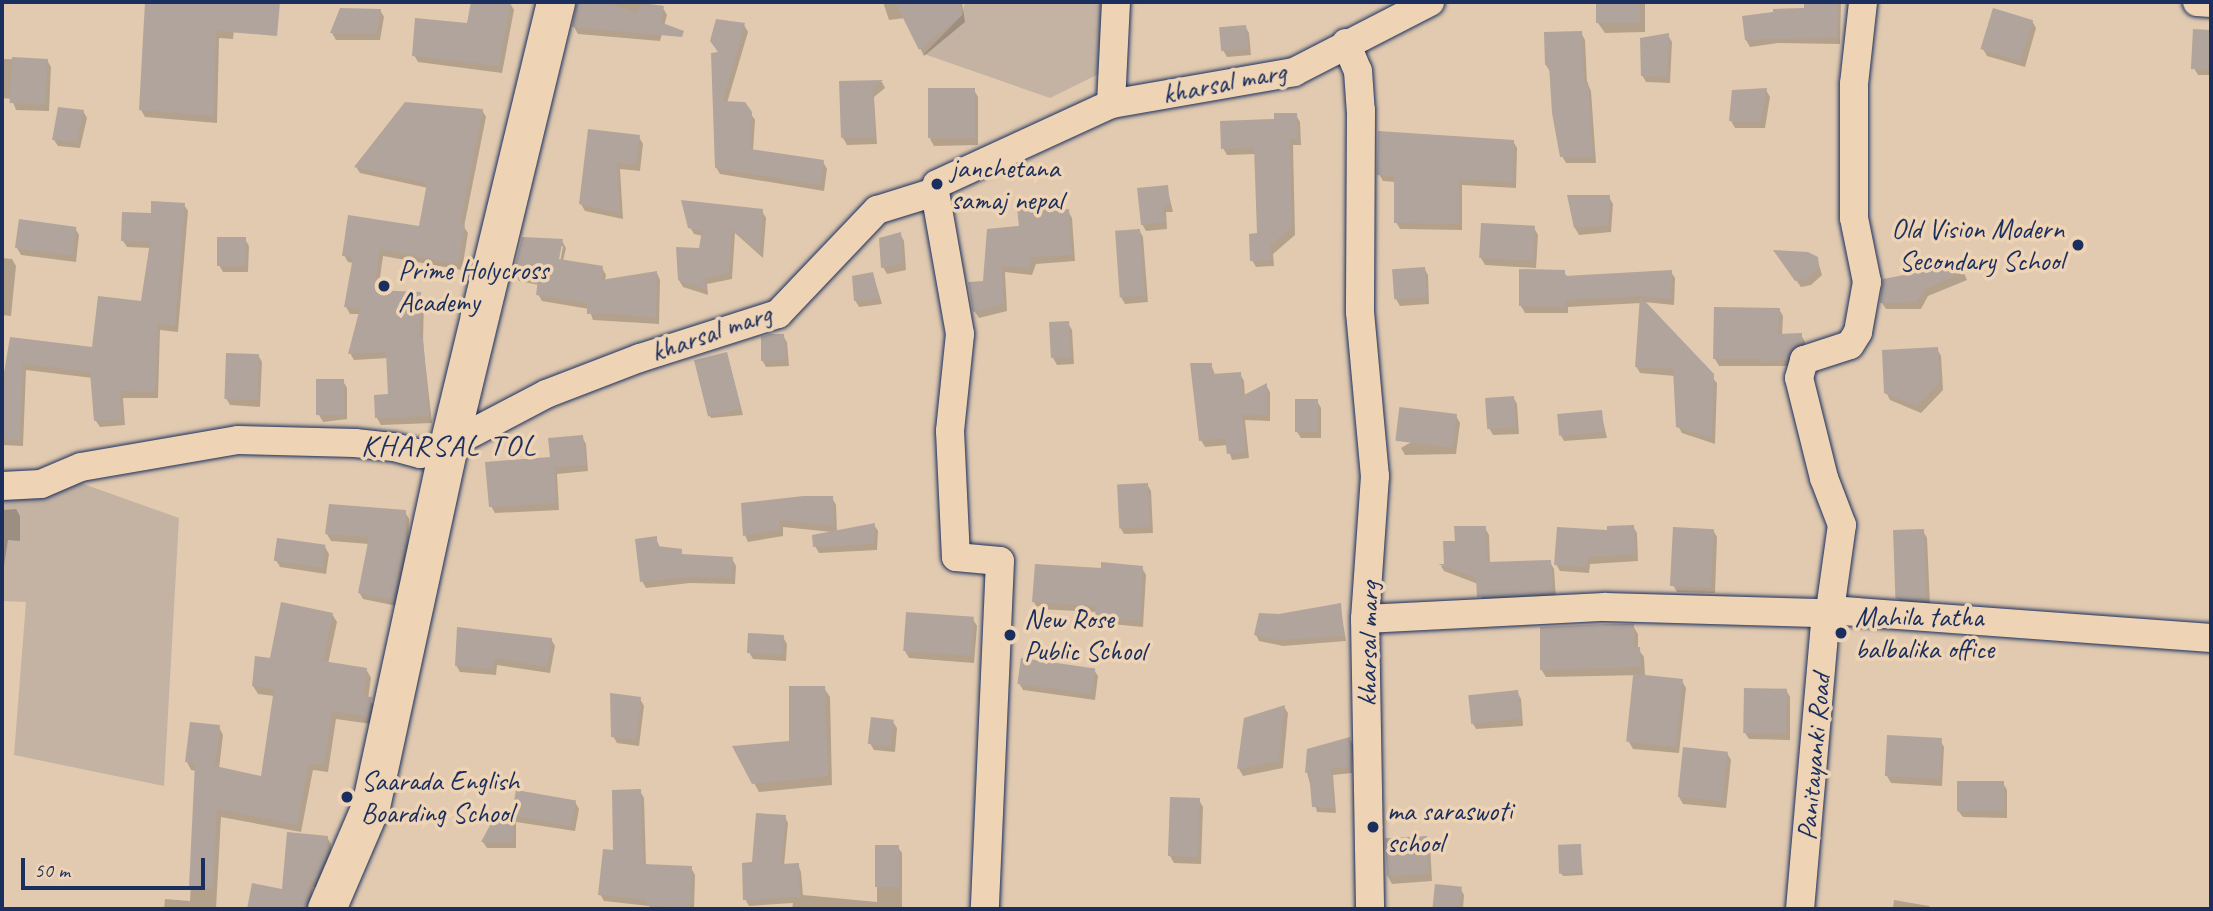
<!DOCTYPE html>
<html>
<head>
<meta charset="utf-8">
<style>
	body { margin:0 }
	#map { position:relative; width:2213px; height:911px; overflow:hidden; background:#e1cab0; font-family:Caveat,sans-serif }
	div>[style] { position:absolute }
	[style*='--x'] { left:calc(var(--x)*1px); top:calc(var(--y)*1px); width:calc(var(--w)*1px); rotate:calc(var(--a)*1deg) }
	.green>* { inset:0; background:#c4b3a3 }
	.shadow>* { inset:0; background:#0003 }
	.building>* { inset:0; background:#b0a49c; transform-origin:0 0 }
	.roads { filter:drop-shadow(0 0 2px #1b2f5e) drop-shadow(0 0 2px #1b2f5e) }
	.street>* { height:28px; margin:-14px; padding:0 14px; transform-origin:14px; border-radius:14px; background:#eed4b5 }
	.primary>* { height:38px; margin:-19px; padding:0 19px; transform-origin:19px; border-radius:19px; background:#eed4b5 }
	.dots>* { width:19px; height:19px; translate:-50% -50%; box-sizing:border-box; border:4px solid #eed4b5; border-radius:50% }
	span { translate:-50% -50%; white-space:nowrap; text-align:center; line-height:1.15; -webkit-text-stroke:7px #eed4b5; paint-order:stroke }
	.street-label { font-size:28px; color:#1b2f5e }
	.poi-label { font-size:28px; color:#1b2f5e }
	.left { translate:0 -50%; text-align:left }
	.right { translate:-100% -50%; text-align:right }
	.neighbourhood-label { font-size:30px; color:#1b2f5e; letter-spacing:2px }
	.frame { position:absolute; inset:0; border:4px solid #1b2f5e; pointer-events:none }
	.scale { position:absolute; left:21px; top:858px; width:184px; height:32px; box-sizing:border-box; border:4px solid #1b2f5e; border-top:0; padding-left:9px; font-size:21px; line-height:24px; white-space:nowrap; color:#1b2f5e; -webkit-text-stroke:5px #eed4b5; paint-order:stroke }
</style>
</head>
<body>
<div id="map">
	<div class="green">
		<i style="clip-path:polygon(965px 2px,1118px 2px,1113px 67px,1050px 98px,924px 54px,962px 15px)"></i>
		<i style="clip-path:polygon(61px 476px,179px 518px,164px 786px,14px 755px,26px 602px,2px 601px,2px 482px)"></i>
	</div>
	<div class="shadow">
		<i style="clip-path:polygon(146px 2px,237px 2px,233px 39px,219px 38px,217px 123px,145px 117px,141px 110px)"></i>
		<i style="clip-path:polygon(472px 2px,510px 3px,514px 10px,502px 73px,418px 62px,414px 55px,468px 24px)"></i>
		<i style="clip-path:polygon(578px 2px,643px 2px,642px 5px,663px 8px,667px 15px,660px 41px,578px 34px,574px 27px)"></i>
		<i style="clip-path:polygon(883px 2px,962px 2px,965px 22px,924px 56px,905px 18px,889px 20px)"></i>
		<i style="clip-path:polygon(1598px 2px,1645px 2px,1645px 32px,1605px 33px,1598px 23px)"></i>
		<i style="clip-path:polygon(1806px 2px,1841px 2px,1840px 44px,1778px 43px,1750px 47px,1746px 40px,1806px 9px)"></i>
		<i style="clip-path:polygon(341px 10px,380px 10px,384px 17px,380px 40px,336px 40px,332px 33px)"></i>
		<i style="clip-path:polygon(2032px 21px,2036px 28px,2025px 67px,1987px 56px,1983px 49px)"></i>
		<i style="clip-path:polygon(744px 25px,748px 32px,727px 103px,744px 104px,755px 120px,753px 151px,823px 162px,827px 169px,824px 191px,720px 174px,716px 167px,720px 54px)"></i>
		<i style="clip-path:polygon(1245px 26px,1249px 33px,1251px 55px,1227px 57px,1223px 50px)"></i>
		<i style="clip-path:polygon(2195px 31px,2211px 31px,2211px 75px,2198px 75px,2194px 68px)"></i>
		<i style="clip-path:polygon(1581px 33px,1585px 40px,1587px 82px,1591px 91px,1596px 163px,1566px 163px,1562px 156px,1551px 73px,1546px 65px)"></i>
		<i style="clip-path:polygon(1668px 35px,1672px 42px,1670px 83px,1646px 82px,1642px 75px)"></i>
		<i style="clip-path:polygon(2px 59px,47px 60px,51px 67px,49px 111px,16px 110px,12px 99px,2px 98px)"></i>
		<i style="clip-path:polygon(882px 82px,885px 88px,874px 97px,877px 144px,847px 145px,843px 138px,841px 83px)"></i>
		<i style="clip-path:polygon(974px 90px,978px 97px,978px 145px,934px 146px,930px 139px)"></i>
		<i style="clip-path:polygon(1766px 90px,1770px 97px,1765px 128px,1735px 128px,1731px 121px)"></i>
		<i style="clip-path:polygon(482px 110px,486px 117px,464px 227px,468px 233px,462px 270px,383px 256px,378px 292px,420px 294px,424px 301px,423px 342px,432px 423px,381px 425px,377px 418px,390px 396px,388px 358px,354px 360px,350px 353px,360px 314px,350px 314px,346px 307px,354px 263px,348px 262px,344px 255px,421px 228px,428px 188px,360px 173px,356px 167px)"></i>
		<i style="clip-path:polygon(83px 111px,87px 118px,80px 148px,58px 146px,54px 140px)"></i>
		<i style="clip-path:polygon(1296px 115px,1300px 122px,1301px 145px,1293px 145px,1295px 235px,1273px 254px,1274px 266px,1256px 267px,1252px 260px,1259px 235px,1256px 154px,1227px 155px,1223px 148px,1275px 120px)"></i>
		<i style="clip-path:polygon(639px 137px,643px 144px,640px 171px,620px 169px,623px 219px,585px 211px,581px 204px)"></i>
		<i style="clip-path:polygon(1513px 141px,1517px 148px,1516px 188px,1462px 185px,1462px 230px,1400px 229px,1396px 222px,1396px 182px,1383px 181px,1379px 174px)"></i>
		<i style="clip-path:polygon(1167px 187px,1173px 212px,1166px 212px,1167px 229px,1146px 231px,1142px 224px)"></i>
		<i style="clip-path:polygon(1609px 197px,1613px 204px,1611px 232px,1579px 235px,1575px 228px)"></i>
		<i style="clip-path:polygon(184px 205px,188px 211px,178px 332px,160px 330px,158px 398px,123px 398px,125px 425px,100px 427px,96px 421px,93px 378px,26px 370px,23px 446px,2px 445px,2px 387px,5px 387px,12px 339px,93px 349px,142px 303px,151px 248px,127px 247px,123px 241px,152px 215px)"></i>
		<i style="clip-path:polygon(1051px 206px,1054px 212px,1068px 211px,1072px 218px,1075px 261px,1036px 264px,1032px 275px,1005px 272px,1007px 311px,979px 318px,975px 312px,985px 282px,1021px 228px)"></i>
		<i style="clip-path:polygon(762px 211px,766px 218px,763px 258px,735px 233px,732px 279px,707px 284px,708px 295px,683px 287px,679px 280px,701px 250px,703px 236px,694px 234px,690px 227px)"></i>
		<i style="clip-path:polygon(75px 228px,79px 235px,76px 262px,21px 255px,17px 248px)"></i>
		<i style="clip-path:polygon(1534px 228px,1538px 235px,1536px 268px,1485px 265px,1481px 258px)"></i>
		<i style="clip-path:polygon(1139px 230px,1143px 237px,1148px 302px,1125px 304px,1121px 297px)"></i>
		<i style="clip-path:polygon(900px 234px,904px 241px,906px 270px,887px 274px,883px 267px)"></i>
		<i style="clip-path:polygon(245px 239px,249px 246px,248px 272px,223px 272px,219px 265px)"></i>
		<i style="clip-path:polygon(evenodd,562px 241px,566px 248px,563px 261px,602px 268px,606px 275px,605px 281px,657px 273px,660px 280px,659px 324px,593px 320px,589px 309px,542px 301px,538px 294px,539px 285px,519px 281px,515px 274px,562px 241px,560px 246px,563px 246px,559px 268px,556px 267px,560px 246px)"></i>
		<i style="clip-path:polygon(1779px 257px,1817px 258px,1822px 275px,1811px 285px,1801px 287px)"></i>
		<i style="clip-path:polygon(2px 258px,12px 259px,16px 266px,11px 316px,2px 315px)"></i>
		<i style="clip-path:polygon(1961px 266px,1967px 280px,1928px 296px,1921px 309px,1886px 309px,1882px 303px)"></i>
		<i style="clip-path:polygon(1424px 268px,1428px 275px,1429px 304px,1400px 306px,1396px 299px,1394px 271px)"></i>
		<i style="clip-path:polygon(1564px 272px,1568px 278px,1671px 272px,1675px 278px,1674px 305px,1644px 302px,1717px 383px,1715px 444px,1682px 433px,1678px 426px,1675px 376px,1640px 373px,1636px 366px,1641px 303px,1568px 307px,1568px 313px,1525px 313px,1521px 306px)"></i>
		<i style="clip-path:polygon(873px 274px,882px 304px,859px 307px,855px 300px)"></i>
		<i style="clip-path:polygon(1779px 309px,1783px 316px,1782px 336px,1801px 335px,1805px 342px,1805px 350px,1790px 366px,1719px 366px,1715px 359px)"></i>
		<i style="clip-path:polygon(1068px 323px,1072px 330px,1074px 364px,1057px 365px,1053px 358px)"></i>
		<i style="clip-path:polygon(783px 336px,787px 342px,789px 366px,766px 367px,762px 360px)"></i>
		<i style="clip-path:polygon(1937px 349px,1941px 356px,1943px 390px,1921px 413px,1890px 400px,1886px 392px)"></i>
		<i style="clip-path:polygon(727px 354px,743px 415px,711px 418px,707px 411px)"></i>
		<i style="clip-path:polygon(258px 355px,262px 362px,260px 407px,230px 405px,226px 398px)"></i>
		<i style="clip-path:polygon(1211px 364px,1215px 375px,1240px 374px,1244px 381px,1245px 397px,1266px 385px,1270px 392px,1270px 421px,1245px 420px,1249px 458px,1232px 460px,1227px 445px,1205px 447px,1201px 440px)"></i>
		<i style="clip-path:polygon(343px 381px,347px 388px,347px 419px,323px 422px,319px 415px)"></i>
		<i style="clip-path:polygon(1513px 397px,1517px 404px,1519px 434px,1493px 435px,1489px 428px)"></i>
		<i style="clip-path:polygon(1317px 401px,1321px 408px,1321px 438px,1301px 438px,1297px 432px)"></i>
		<i style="clip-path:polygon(1601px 412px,1607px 438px,1564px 441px,1560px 434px)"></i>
		<i style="clip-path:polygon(1456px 416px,1460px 423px,1456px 454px,1405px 455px,1401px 448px)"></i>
		<i style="clip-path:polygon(582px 437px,586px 444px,588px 471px,557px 474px,559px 510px,495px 513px,491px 506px)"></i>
		<i style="clip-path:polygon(1147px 484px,1151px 491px,1153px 533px,1124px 534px,1120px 527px)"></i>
		<i style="clip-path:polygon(832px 498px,836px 505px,837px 532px,874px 525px,878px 531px,877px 550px,819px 553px,815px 546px,832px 532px,783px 527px,783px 536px,748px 542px,745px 535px,743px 504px)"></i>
		<i style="clip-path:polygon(16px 509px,20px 516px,20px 541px,8px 540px,2px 579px,2px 510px)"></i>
		<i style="clip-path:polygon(405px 512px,409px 519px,408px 551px,397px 606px,363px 599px,359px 592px,369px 544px,331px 541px,327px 534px)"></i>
		<i style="clip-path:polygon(1633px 527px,1637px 533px,1638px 561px,1590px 564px,1589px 573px,1560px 571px,1556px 564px,1609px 532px)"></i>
		<i style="clip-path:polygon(1485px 528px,1489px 535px,1490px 564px,1550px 562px,1554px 569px,1556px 599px,1483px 603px,1478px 584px,1444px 571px,1441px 566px,1446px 565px)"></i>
		<i style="clip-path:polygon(1713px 530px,1717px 537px,1715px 593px,1677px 592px,1673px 585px)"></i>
		<i style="clip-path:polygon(1923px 531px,1927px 538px,1930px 605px,1902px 605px,1898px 598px)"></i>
		<i style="clip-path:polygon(656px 538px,660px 548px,680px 551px,683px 555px,732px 559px,736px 566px,735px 584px,690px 583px,646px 588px,642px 581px)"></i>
		<i style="clip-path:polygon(325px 547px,329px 554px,326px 574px,280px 567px,276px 560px)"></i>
		<i style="clip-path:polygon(1142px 568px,1146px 575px,1143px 627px,1101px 623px,1097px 612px,1038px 609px,1034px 602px,1102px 570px)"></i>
		<i style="clip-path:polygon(1340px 605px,1346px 641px,1283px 646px,1259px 641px,1256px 635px,1280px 616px)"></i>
		<i style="clip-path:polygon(332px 614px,337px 622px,328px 664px,366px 669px,371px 678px,368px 699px,376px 707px,372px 724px,336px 719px,328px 772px,313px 770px,301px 832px,221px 817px,216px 909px,164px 909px,165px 899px,190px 901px,197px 771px,191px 770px,187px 762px,219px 727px,223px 735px,219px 769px,262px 778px,274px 696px,258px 694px,253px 686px,272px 660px)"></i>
		<i style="clip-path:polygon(973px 619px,977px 626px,974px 663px,909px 658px,905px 651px)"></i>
		<i style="clip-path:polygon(1633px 626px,1638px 634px,1638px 649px,1644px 657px,1645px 675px,1546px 677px,1541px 669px)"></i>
		<i style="clip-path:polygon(783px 637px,787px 644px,786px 661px,753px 659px,749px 652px)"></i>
		<i style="clip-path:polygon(551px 639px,555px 646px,550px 673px,497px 665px,496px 675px,460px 672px,456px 665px)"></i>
		<i style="clip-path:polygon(1094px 670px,1098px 676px,1095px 700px,1023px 690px,1019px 683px)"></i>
		<i style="clip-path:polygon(1682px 681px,1686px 688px,1679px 753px,1633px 749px,1629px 742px)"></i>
		<i style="clip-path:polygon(824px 688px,830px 697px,832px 785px,759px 792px,735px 748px,790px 743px)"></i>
		<i style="clip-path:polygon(1786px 690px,1790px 697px,1790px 740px,1749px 739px,1745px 733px)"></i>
		<i style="clip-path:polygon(1517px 692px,1521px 699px,1523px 726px,1476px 729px,1472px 722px)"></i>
		<i style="clip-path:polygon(640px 699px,644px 706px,639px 746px,617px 743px,613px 736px)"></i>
		<i style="clip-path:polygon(1284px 707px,1288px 713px,1283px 768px,1243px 776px,1239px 769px,1245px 720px)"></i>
		<i style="clip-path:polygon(893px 722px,897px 728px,895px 752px,874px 750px,870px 743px)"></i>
		<i style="clip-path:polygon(1350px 739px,1353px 745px,1352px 773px,1333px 775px,1336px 813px,1317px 812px,1307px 772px)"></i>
		<i style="clip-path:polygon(1940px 740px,1944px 747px,1942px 786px,1891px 783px,1887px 776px)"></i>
		<i style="clip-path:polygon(1727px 753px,1731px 760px,1726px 808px,1683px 804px,1679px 797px)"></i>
		<i style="clip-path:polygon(2003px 783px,2007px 790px,2007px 818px,1963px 817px,1958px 811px)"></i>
		<i style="clip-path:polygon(640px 791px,644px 798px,646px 866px,691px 868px,695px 875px,694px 909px,651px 909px,649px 906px,604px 901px,600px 894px)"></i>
		<i style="clip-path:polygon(517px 792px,575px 802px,579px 809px,575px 831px,516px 822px,516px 848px,487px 848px,483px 842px,496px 817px,515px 817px)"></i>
		<i style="clip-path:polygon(1199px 800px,1203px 807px,1201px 864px,1174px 863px,1170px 856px)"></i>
		<i style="clip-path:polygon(785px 817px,788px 823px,784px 866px,798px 865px,801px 872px,803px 895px,877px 902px,877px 847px,898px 847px,902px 853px,902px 909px,792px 909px,793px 903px,749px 906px,745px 899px,754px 864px)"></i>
		<i style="clip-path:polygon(327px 837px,331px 844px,330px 862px,319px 887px,313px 887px,309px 909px,249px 909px,254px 885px,284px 891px)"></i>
		<i style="clip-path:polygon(1426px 838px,1430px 845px,1432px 881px,1392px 884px,1388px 877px)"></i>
		<i style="clip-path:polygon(1580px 846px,1583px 875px,1563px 876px,1561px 873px)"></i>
		<i style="clip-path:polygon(1436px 886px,1460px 888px,1464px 895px,1463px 909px,1434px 909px)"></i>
		<i style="clip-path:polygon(1894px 900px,1929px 906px,1931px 909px,1893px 909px)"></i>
	</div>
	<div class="building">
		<i style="clip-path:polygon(145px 2px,280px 2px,277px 36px,216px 31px,214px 116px,139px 110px)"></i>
		<i style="clip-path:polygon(471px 2px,511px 2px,499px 66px,412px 56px,415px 18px,467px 23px)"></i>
		<i style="clip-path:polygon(577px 2px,607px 2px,636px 13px,643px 3px,664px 6px,660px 22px,684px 31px,682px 37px,572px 27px)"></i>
		<i style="clip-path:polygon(895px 2px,960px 2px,962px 15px,919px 50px)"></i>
		<i style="left:1596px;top:2px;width:44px;height:21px"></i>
		<i style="clip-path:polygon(1804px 2px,1838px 2px,1837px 37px,1745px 40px,1742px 16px,1773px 12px,1773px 9px,1804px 8px)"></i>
		<i style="clip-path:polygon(340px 8px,381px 9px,377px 34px,330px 33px)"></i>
		<i style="left:1993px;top:8px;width:42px;height:43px;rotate:17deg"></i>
		<i style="clip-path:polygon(716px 19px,745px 23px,723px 101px,745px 102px,752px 112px,750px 149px,824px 160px,820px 185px,715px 168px,711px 53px,718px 52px,710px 41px)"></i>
		<i style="left:1246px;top:25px;width:24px;height:27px;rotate:85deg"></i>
		<i style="left:2193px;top:29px;width:18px;height:40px;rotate:3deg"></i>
		<i style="clip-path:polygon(1582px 31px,1584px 82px,1588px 82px,1593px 157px,1560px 157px,1552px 113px,1549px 65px,1545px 65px,1544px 32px)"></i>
		<i style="clip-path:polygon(1669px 33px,1667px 77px,1641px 76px,1640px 38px)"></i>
		<i style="left:12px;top:57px;width:36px;height:46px;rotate:3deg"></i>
		<i style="clip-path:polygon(883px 80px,870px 91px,873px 91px,875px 137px,841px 138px,839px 81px)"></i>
		<i style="left:975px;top:88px;width:50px;height:47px;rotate:90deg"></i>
		<i style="clip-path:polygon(1767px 88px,1761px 122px,1729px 121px,1732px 90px)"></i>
		<i style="clip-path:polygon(405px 102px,483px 109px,460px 224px,465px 225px,458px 264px,380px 249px,374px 290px,421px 292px,420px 338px,423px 338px,429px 416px,375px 418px,374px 395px,388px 394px,386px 352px,348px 354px,360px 308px,344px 307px,353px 257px,342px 256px,348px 215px,419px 226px,427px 183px,354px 167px)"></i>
		<i style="clip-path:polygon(58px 107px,84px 110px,77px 142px,52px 140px)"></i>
		<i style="clip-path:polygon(1274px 113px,1297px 113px,1298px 139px,1290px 139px,1292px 227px,1270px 246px,1271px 260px,1250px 261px,1249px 234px,1257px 233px,1254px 147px,1221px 149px,1220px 121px,1274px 119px)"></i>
		<i style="clip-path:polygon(588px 129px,640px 135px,636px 165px,617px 163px,620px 213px,579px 204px)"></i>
		<i style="clip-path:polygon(1378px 131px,1514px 140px,1513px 182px,1459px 179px,1459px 224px,1394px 223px,1394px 176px,1377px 175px)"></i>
		<i style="clip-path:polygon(1168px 185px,1170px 205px,1163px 206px,1165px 222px,1141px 225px,1137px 188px)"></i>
		<i style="clip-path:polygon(1567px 195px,1610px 195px,1608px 225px,1574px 228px)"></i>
		<i style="clip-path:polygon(681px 200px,763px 209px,760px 253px,732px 229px,729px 273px,705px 278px,705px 289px,678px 280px,676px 247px,699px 248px,702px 231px,688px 228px)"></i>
		<i style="clip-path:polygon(151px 201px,185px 203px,175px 326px,158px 324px,155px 392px,120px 391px,122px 419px,94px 421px,90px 372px,23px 364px,20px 440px,2px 439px,2px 385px,10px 337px,92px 347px,98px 296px,141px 301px,150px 242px,121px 241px,122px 212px,151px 213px)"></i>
		<i style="clip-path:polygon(1052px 204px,1048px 211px,1069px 209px,1072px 255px,1032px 257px,1029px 268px,1002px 266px,1004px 304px,973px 312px,968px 282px,983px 281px,987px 229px,1019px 226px,1017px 208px)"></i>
		<i style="left:19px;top:219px;width:58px;height:29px;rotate:8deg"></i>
		<i style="left:1481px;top:223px;width:54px;height:35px;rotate:3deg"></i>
		<i style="left:1140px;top:229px;width:67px;height:25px;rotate:86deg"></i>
		<i style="clip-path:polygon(901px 232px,903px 263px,881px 268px,879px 238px)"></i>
		<i style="left:217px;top:237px;width:29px;height:29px"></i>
		<i style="clip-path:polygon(522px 237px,563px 239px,559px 259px,603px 266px,601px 280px,657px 271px,656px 318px,611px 313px,587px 314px,587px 303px,536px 295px,538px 279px,513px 274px)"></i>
		<i style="clip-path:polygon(1773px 250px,1808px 252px,1818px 257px,1819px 268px,1807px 279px,1795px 281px)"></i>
		<i style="clip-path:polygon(1962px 264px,1964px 272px,1925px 289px,1917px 302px,1880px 303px,1883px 279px)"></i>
		<i style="left:1425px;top:267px;width:30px;height:33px;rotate:86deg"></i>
		<i style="clip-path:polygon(1519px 269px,1565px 270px,1565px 276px,1672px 270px,1671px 299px,1640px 296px,1714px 374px,1712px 438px,1676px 427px,1673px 369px,1635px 367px,1640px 296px,1565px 300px,1565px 307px,1519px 306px)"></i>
		<i style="clip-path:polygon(873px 272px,879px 298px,854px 301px,852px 276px)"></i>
		<i style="clip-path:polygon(1714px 307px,1780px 308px,1778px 334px,1802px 333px,1802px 343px,1792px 349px,1787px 360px,1761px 362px,1760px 359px,1713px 359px)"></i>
		<i style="left:1069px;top:321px;width:36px;height:20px;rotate:87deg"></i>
		<i style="clip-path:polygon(770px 334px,784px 334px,786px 360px,761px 361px,761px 337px)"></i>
		<i style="clip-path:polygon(1938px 347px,1940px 382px,1916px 406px,1884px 393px,1882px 350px)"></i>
		<i style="left:727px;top:352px;width:58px;height:34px;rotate:76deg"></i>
		<i style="left:226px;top:353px;width:33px;height:46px;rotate:2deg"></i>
		<i style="clip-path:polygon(1190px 363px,1212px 363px,1212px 374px,1241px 372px,1242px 396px,1267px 383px,1267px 415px,1242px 414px,1246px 452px,1227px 454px,1225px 438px,1199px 441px)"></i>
		<i style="left:316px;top:379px;width:28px;height:36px"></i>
		<i style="left:1514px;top:396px;width:31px;height:29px;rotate:86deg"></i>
		<i style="left:1295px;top:399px;width:23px;height:33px"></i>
		<i style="left:1602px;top:410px;width:22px;height:45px;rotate:85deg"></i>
		<i style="left:1457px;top:414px;width:34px;height:58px;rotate:97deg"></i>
		<i style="clip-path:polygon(583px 435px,586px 465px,554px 467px,557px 503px,489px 507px,485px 462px,550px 457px,548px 438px)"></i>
		<i style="left:1148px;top:483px;width:44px;height:31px;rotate:87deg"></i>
		<i style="clip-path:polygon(803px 496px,833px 496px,834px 526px,780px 520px,780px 529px,743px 536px,741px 503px)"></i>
		<i style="clip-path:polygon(329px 504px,406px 510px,405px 543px,393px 600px,358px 593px,369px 537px,325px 534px)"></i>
		<i style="clip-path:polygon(875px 523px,874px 544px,813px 547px,812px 535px)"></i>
		<i style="clip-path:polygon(1634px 525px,1636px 554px,1587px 557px,1586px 567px,1554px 565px,1557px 527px,1607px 530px,1607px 526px)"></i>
		<i style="clip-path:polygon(1454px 526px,1486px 526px,1487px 562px,1551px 560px,1553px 593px,1477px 597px,1476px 578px,1438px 564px,1444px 564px,1443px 541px,1455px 541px)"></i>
		<i style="left:1673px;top:527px;width:41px;height:59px;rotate:3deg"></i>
		<i style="left:1924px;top:529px;width:69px;height:31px;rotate:88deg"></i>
		<i style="clip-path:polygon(657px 536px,657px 546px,682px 549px,682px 554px,733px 557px,732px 578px,686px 577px,640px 582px,635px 539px)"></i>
		<i style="left:277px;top:538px;width:49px;height:23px;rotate:8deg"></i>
		<i style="clip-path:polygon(1101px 562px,1143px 566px,1140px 621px,1095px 617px,1096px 606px,1032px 602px,1035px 564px,1101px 568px)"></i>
		<i style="clip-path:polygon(281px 602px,333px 613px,323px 661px,367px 668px,363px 696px,372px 697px,368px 717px,332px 711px,324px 765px,309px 763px,297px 825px,217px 809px,213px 888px,189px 887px,195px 763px,185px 762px,190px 722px,220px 725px,215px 766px,261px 776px,274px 689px,252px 686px,255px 656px,270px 658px)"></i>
		<i style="clip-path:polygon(1341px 603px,1344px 636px,1278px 640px,1254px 635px,1259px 613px,1279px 614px)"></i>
		<i style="left:906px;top:612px;width:68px;height:39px;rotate:4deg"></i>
		<i style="clip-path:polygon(1605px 624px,1634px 624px,1634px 647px,1640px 647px,1641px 667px,1540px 670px,1540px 627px)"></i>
		<i style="clip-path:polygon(457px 627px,552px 638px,547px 667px,494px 658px,493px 669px,455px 666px)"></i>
		<i style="left:748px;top:633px;width:36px;height:20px;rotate:3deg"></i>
		<i style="left:1021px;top:658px;width:75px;height:26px;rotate:8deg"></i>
		<i style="left:1683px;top:679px;width:68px;height:50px;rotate:96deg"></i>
		<i style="clip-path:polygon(789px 686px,825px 686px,828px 776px,752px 784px,732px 746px,789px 741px)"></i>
		<i style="left:1744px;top:688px;width:43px;height:45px;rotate:1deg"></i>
		<i style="left:1518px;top:690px;width:29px;height:50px;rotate:84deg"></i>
		<i style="clip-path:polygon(610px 693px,641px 697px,636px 740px,611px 737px)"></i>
		<i style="clip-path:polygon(1285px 705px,1279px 761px,1237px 769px,1244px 718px)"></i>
		<i style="left:871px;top:717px;width:23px;height:27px;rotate:7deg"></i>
		<i style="left:1887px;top:735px;width:55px;height:41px;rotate:3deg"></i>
		<i style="clip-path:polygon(1350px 737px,1350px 767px,1331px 769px,1334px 808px,1312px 807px,1309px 772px,1305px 773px,1307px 749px)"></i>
		<i style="left:1683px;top:747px;width:45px;height:50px;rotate:6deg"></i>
		<i style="left:1957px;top:781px;width:47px;height:30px"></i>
		<i style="clip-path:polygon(641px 789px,643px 864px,692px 866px,690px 908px,647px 906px,647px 900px,598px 895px,603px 849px,613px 850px,612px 790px)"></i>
		<i style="left:516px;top:790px;width:61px;height:26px;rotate:10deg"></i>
		<i style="left:1170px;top:797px;width:30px;height:59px;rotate:2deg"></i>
		<i style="clip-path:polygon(756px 813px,786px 815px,781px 864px,799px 863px,800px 897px,743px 900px,742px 863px,752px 862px)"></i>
		<i style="clip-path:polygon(495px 816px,513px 816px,513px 842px,481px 842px)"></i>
		<i style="clip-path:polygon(287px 832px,328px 836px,327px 855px,315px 881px,310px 880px,306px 909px,247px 909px,252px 883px,282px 889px)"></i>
		<i style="left:1427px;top:836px;width:38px;height:42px;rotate:87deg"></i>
		<i style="left:1581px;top:844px;width:29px;height:23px;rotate:88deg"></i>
		<i style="left:875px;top:845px;width:24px;height:42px"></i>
		<i style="left:1435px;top:884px;width:27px;height:25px;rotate:6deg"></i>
	</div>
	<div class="roads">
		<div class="street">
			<i style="--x:2197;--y:2;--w:14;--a:4"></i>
			<i style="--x:1346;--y:43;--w:30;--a:67"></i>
			<i style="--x:1358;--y:71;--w:39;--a:86"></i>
			<i style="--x:1361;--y:110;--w:202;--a:90.3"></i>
			<i style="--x:1360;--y:312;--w:165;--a:84.8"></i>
			<i style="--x:1375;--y:476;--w:143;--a:94"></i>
			<i style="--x:1365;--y:619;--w:290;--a:89"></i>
			<i style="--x:1111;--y:104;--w:102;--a:-87.2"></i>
			<i style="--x:935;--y:192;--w:144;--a:80"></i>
			<i style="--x:960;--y:334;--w:98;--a:95.9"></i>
			<i style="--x:950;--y:431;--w:126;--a:87.3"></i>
			<i style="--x:956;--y:557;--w:44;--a:5.2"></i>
			<i style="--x:1000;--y:561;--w:348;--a:92.5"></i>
			<i style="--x:2;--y:486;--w:39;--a:-3"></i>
			<i style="--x:41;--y:484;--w:43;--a:-23"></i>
			<i style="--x:81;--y:467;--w:159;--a:-9.8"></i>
			<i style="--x:238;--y:440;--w:117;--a:1.5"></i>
			<i style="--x:355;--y:443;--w:39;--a:6"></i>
			<i style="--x:394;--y:447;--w:27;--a:15"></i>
			<i style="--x:420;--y:454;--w:30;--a:-17"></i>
			<i style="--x:449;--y:445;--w:110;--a:-27.7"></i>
			<i style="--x:546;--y:394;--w:101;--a:-21"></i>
			<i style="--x:640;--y:358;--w:145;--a:-17.7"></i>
			<i style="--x:778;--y:314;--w:144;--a:-46.4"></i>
			<i style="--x:877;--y:210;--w:61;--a:-17.2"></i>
			<i style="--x:935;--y:192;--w:8;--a:-76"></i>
			<i style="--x:937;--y:184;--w:192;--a:-24.7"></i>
			<i style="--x:1111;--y:104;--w:186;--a:-9.9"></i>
			<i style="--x:1294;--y:72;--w:153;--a:-27.2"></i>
			<i style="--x:1830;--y:610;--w:86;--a:-82"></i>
			<i style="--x:1842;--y:525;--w:50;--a:-111"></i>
			<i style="--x:1824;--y:478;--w:103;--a:-104"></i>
			<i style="--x:1799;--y:378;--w:19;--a:-74"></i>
			<i style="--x:1804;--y:360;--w:48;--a:-18.1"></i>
			<i style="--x:1850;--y:345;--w:15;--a:-58"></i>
			<i style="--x:1858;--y:332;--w:51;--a:-79.8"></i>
			<i style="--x:1867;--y:282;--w:65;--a:-101.5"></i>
			<i style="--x:1854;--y:218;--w:134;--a:-90"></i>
			<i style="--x:1854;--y:84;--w:82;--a:-83.7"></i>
			<i style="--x:1365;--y:619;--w:240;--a:-2.9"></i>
			<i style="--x:1605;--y:607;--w:221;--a:1.6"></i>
			<i style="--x:1826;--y:613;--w:5;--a:-37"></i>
			<i style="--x:1830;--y:610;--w:382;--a:4.2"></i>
			<i style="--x:1800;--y:909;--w:297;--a:-85"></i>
		</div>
		<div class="primary">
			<i style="--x:327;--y:909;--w:111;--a:-66.7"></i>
			<i style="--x:371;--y:807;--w:370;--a:-77.8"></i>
			<i style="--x:449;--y:445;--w:456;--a:-76.4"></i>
		</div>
	</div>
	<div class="dots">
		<i style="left:937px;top:184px;background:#1b2f5e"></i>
		<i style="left:2078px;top:245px;background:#1b2f5e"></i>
		<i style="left:384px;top:286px;background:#1b2f5e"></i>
		<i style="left:1841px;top:633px;background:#1b2f5e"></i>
		<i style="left:1010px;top:635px;background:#1b2f5e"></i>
		<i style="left:347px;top:797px;background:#1b2f5e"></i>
		<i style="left:1373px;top:827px;background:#1b2f5e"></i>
	</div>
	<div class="street-label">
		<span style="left:1224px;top:83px;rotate:-11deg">kharsal marg</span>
		<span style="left:711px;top:333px;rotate:-19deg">kharsal marg</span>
		<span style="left:1368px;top:644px;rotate:-89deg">kharsal marg</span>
		<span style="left:1814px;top:757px;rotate:-85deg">Panitayanki Road</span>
	</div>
	<div class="poi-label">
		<span class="left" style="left:951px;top:184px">janchetana<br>samaj nepal</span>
		<span class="right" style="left:2064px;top:245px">Old Vision Modern<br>Secondary School</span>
		<span class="left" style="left:398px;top:286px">Prime Holycross<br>Academy</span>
		<span class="left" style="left:1855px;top:633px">Mahila tatha<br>balbalika office</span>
		<span class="left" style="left:1024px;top:635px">New Rose<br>Public School</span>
		<span class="left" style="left:361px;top:797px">Saarada English<br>Boarding School</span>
		<span class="left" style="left:1387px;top:827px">ma saraswoti<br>school</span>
	</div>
	<div class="neighbourhood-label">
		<span style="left:449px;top:445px">KHARSAL TOL</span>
	</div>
	<div class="frame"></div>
	<div class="scale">50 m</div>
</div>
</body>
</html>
